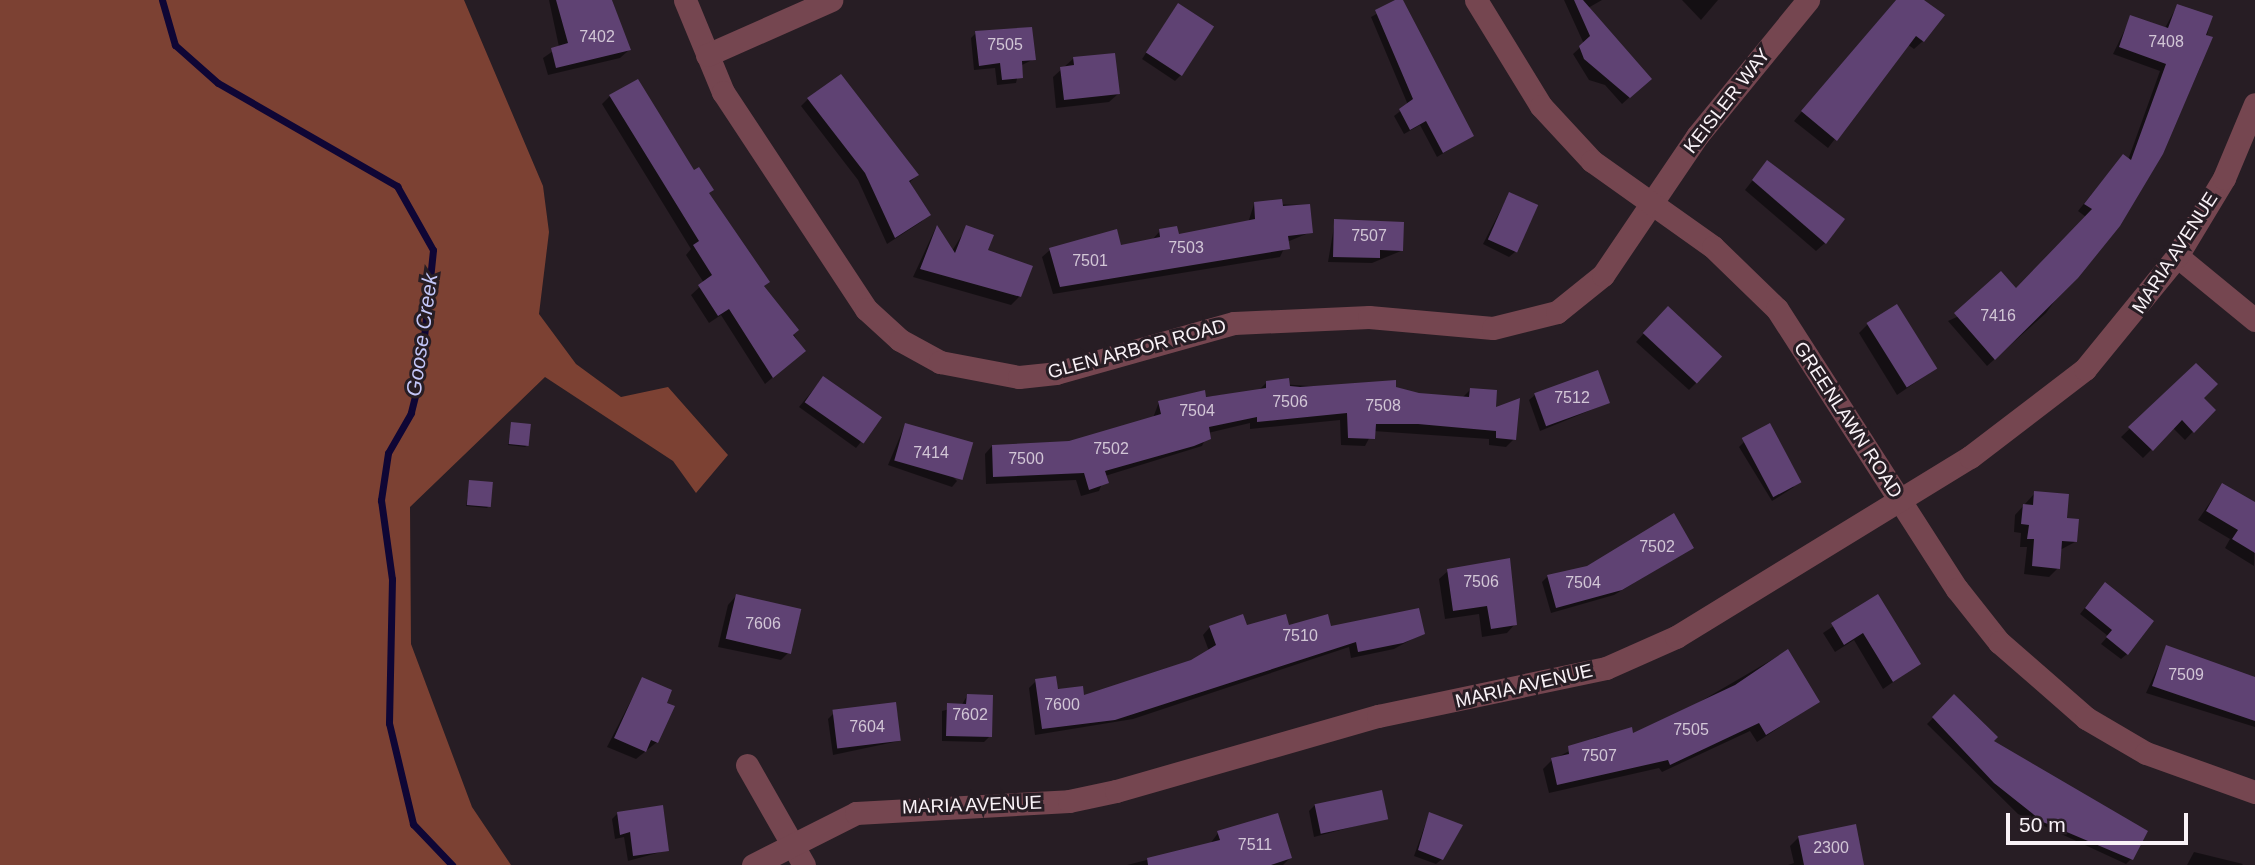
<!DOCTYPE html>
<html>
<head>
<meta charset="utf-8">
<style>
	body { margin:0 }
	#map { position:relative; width:2255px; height:865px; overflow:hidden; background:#271d24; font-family:Helvetica,sans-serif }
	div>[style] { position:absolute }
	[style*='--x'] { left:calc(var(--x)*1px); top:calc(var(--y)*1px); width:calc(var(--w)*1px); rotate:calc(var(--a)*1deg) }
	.forest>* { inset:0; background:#7c4133 }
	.shadow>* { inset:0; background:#0007 }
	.stream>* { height:7px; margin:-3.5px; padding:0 3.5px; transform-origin:3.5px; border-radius:3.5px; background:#0f0635 }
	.building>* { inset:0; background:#5f4273; transform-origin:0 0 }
	.street>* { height:23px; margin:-11.5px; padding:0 11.5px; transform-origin:11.5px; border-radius:11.5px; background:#754650 }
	span { translate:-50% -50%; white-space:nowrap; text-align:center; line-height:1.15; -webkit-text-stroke:6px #271d24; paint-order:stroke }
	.number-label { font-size:16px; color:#d2c6d6 }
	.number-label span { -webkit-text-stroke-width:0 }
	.street-label { font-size:19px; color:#f9f2f7 }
	.water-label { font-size:21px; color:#c4c7f9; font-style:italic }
	.scale { position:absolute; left:2006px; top:813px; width:182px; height:32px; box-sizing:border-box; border:4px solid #f9f2f7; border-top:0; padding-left:9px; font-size:21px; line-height:24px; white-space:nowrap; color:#f9f2f7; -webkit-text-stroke:5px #271d24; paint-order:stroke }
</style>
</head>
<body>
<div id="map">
	<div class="forest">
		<i style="clip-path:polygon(0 0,464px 0,543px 186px,549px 232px,539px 314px,576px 364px,621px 397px,668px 387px,728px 455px,696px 493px,673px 461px,545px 377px,410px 507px,411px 644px,472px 807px,511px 865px,0 865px)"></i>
	</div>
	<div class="shadow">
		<i style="clip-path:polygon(549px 0,612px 0,629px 50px,620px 58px,548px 75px,543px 58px,559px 47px)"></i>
		<i style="clip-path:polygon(1402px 0,1472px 136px,1437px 157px,1420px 125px,1404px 134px,1394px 116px,1408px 105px,1371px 17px)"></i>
		<i style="clip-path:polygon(1564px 0,1602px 0,1588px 8px,1642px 86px,1622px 104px,1605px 85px,1589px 80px,1573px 54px,1584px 44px)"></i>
		<i style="clip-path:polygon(1682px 0,1718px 0,1701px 20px)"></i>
		<i style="clip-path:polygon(1896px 0,1916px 0,1923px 41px,1914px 49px,1907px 44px,1828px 148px,1794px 121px)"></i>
		<i style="clip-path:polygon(1178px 6px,1181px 75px,1175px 81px,1142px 59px)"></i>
		<i style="clip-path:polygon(2177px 6px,2211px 17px,2200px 68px,2162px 153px,2046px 313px,1987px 366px,1948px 321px,2016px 290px,2086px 217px,2078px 211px,2116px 164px,2128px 160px,2160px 71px,2113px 54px,2131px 17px,2165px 28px)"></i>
		<i style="clip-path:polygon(976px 33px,1034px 59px,1020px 66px,1016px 83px,997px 85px,995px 68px,974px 70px,971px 38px)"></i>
		<i style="clip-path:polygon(1074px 58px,1118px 94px,1109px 102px,1056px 108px,1053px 77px)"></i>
		<i style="clip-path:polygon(610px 96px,694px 172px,804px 351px,765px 384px,721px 315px,709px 323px,691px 295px,704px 283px,686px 255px,691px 249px,602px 104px)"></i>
		<i style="clip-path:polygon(808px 99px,917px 175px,910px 182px,928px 215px,921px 222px,887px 244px,858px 180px,801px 106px)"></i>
		<i style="clip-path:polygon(1767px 162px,1825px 243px,1816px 251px,1745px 190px)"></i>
		<i style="clip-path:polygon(1509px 194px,1515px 252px,1509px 257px,1483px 244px)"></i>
		<i style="clip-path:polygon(1254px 204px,1308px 205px,1311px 232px,1287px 242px,1280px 257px,1053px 294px,1042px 257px,1050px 250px,1120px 247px,1152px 240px,1160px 231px,1177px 236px,1248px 223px)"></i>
		<i style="clip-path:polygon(1335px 221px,1401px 251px,1372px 263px,1328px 262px)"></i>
		<i style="clip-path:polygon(936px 227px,952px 251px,967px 227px,1020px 296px,1011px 305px,913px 277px)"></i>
		<i style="clip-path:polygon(1659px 317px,1697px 382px,1689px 390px,1636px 342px)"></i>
		<i style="clip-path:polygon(1868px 324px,1935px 369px,1897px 395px,1859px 333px)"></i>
		<i style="clip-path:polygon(2196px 365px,2201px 398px,2213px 410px,2185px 440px,2173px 428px,2143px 458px,2121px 437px)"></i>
		<i style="clip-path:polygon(1266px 383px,1463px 397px,1471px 389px,1514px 439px,1506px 447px,1489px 445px,1489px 439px,1373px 431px,1365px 446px,1341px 445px,1340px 420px,1250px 429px,1250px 423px,1208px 433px,1202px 446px,1105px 476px,1099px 491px,1081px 496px,1076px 480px,986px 484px,985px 454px,992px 446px,1069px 443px,1153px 418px,1159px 402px,1258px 391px)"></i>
		<i style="clip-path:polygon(818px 384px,861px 442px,856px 448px,799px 407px)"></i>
		<i style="clip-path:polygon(1535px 395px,1608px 403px,1540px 431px,1529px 400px)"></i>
		<i style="clip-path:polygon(512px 424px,528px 445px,525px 447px,508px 445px)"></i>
		<i style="clip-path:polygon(905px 425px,957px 481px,952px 487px,888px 465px)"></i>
		<i style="clip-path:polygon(1744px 442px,1794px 487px,1772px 501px,1739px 447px)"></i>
		<i style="clip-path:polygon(470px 482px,489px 506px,487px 508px,466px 506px)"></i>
		<i style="clip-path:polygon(2222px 485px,2255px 504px,2254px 566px,2225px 548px,2230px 539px,2198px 520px)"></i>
		<i style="clip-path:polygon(2035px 493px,2065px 520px,2075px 542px,2060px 550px,2058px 568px,2049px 577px,2024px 574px,2027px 547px,2020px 547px,2021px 533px,2014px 532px,2015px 515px)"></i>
		<i style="clip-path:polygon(1692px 548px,1614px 595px,1551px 613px,1542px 582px,1548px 576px)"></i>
		<i style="clip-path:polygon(1448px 571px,1515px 624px,1507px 633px,1482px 637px,1479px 614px,1445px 619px,1439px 579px)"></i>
		<i style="clip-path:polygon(2099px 590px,2127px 654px,2121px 659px,2101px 644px,2108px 636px,2080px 614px)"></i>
		<i style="clip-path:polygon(736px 596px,790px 651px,781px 660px,718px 647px,728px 605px)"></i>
		<i style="clip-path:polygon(1877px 597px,1919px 664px,1883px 689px,1854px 640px,1835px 652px,1823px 633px)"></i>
		<i style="clip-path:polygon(1210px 627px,1330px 628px,1423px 633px,1394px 649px,1351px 658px,1349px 647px,1133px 719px,1035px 735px,1029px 688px,1036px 681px,1083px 697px,1192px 661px,1209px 651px,1203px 635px)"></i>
		<i style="clip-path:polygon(2167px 647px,2255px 678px,2255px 727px,2146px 693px)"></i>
		<i style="clip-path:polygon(1787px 651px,1818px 702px,1757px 742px,1750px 731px,1662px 772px,1659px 768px,1549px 793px,1543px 769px,1552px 760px,1596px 737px,1630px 730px,1632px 735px,1684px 711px)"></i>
		<i style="clip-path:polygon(642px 679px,665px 704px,657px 742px,636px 759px,607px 747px)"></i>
		<i style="clip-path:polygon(967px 696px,990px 736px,984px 742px,942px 741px,942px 711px,961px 706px)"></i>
		<i style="clip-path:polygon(1954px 697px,1991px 742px,2132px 858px,2126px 864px,2018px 814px,1927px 724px)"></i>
		<i style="clip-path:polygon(834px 713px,899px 741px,833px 755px,828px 719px)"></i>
		<i style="clip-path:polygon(1315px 805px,1386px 818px,1314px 837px,1309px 811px)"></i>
		<i style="clip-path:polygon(617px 814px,668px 850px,628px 861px,624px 837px,615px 839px,612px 819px)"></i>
		<i style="clip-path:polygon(1429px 814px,1442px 859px,1436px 864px,1414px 856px)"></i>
		<i style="clip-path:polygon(1218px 833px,1290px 858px,1283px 865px,1127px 865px,1210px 844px)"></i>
		<i style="clip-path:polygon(1799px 837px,1863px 865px,1788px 865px,1794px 863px,1790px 846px)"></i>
		<i style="clip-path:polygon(2194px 852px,2243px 864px,2242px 865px,2187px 865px)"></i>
	</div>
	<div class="stream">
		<i style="--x:162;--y:0;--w:47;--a:73.9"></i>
		<i style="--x:175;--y:45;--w:57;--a:41.5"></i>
		<i style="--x:218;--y:83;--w:207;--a:29.9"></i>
		<i style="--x:397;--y:186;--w:73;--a:60.6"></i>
		<i style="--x:433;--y:250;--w:127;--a:95.9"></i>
		<i style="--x:420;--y:376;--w:38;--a:104"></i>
		<i style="--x:411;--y:413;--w:46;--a:119.9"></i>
		<i style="--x:388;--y:453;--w:48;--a:98.5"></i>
		<i style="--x:381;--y:500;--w:80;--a:82.1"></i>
		<i style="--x:392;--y:579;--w:144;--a:91.2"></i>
		<i style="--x:389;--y:723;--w:104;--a:76.6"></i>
		<i style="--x:413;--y:824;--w:57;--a:46.4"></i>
	</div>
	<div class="building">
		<i style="clip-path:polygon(556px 0,612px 0,631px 50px,556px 68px,551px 48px,568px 43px)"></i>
		<i style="clip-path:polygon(1395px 0,1403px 0,1474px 136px,1443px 153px,1426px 121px,1410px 130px,1399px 109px,1413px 99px,1375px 10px)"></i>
		<i style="clip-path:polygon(1574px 0,1583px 0,1652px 79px,1630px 98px,1584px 59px,1579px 46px,1590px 36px)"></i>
		<i style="clip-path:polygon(1896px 0,1924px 0,1945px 15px,1924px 42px,1916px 36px,1837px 141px,1801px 111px)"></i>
		<i style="left:1178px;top:3px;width:43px;height:59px;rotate:33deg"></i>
		<i style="clip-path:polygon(2177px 4px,2213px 16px,2206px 35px,2213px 37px,2163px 154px,2120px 226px,2078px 278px,1995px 360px,1954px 313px,2001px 271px,2016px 288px,2092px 209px,2084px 204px,2123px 154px,2131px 160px,2166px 64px,2119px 47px,2130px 15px,2168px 28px)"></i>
		<i style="clip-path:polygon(1032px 27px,1036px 60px,1022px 61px,1023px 78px,1002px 80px,1000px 63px,979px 66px,975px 31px)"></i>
		<i style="clip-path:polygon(1115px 53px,1120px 94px,1064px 100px,1060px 67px,1074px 65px,1073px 57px)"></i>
		<i style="clip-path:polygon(841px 74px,919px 175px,909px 181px,931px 215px,895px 238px,865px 173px,807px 98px)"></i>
		<i style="clip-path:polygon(638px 79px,694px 170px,699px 167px,714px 190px,709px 193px,770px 282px,764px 286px,799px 330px,793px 335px,806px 351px,773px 378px,729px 309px,718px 316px,698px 285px,712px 275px,693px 245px,699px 241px,609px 95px)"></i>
		<i style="clip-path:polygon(1767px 160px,1845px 219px,1826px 244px,1752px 180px)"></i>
		<i style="left:1509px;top:192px;width:32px;height:52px;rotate:24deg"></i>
		<i style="clip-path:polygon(1282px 199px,1283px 206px,1310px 204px,1313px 233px,1288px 236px,1290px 249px,1060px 287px,1049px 248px,1117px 229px,1121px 245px,1160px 237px,1159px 229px,1177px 226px,1179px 234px,1255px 219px,1254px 202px)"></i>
		<i style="clip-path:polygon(1334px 219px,1404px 222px,1403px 251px,1380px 250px,1380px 258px,1333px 257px)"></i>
		<i style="clip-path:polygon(937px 225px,955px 253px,966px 225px,994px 235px,988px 250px,1033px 266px,1021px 297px,920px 269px)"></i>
		<i style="left:1897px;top:304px;width:76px;height:36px;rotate:58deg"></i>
		<i style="left:1668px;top:306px;width:74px;height:37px;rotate:43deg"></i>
		<i style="clip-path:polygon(2196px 363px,2218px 384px,2204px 398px,2216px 410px,2194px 433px,2182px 420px,2153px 451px,2128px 427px)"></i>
		<i style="left:1598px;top:370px;width:35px;height:68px;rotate:70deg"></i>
		<i style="left:823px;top:376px;width:72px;height:32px;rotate:35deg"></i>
		<i style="clip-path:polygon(1289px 378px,1290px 386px,1300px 387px,1396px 380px,1396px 387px,1419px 393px,1469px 397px,1470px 388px,1497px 390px,1496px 407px,1520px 398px,1516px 440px,1496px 438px,1496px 431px,1418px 424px,1376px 424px,1375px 439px,1348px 438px,1347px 413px,1257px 422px,1257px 417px,1209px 427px,1211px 439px,1194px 446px,1105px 471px,1109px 483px,1089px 490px,1084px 473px,993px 477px,992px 445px,1069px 441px,1161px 414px,1158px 401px,1205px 390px,1206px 397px,1266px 388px,1266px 381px)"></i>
		<i style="left:511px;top:422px;width:20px;height:22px;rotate:6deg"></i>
		<i style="left:905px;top:423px;width:71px;height:39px;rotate:16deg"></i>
		<i style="left:1770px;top:423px;width:67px;height:32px;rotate:62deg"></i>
		<i style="left:469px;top:480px;width:24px;height:25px;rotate:5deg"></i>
		<i style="clip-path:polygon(2222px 483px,2255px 502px,2255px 553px,2232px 539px,2238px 530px,2206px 511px)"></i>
		<i style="clip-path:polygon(2034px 491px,2069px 494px,2067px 518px,2079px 519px,2077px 542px,2062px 541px,2060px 569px,2032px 566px,2034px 539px,2027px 539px,2029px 525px,2021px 524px,2023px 504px,2033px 505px)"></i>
		<i style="clip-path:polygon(1674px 513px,1694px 548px,1622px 590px,1556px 608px,1547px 575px,1587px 566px)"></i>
		<i style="clip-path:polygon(1510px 558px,1517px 625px,1491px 629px,1487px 606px,1453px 611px,1447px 569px)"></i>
		<i style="clip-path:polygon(2105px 582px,2154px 621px,2128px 655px,2106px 637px,2112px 630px,2085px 608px)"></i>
		<i style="left:736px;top:594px;width:67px;height:46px;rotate:13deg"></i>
		<i style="clip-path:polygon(1878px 594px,1921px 664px,1893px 682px,1863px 633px,1844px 645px,1831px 623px)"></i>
		<i style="clip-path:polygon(1419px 608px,1425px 634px,1403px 643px,1358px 652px,1356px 642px,1115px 720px,1042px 729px,1035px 679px,1056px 676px,1058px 689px,1083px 686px,1084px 695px,1191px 660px,1216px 645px,1209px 626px,1243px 614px,1247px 625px,1286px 614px,1289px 625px,1328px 614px,1331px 626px)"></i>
		<i style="clip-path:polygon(2166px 645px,2255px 677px,2255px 721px,2152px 686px)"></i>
		<i style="clip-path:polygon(1788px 649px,1820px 702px,1766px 735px,1759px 723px,1670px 765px,1668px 760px,1557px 785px,1551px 758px,1569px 754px,1568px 746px,1632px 727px,1633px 733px,1735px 685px)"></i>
		<i style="clip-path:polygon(642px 677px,672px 690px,667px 703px,675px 706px,658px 743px,651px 740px,646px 752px,614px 738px)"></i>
		<i style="clip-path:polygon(967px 694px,993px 695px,992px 737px,946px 736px,947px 703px,966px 704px)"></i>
		<i style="clip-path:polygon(1954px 694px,1998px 737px,1994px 741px,2148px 831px,2133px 860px,2043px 822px,1994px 783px,1932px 717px)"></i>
		<i style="left:896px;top:702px;width:39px;height:64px;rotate:83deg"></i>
		<i style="left:1382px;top:790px;width:30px;height:69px;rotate:78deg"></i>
		<i style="clip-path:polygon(663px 805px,669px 851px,633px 856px,630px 832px,620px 835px,617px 812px)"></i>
		<i style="clip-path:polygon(1429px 812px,1463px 825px,1443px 860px,1418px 850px)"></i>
		<i style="clip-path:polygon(1278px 813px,1292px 858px,1271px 865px,1148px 865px,1147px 858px,1220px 840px,1217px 831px)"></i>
		<i style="clip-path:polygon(1856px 824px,1864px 865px,1804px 865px,1798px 836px)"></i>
	</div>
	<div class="street">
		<i style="--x:685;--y:0;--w:100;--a:67.6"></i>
		<i style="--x:723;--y:92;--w:260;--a:56.6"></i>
		<i style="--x:866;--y:309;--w:46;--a:42.4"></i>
		<i style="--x:900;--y:340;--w:46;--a:28.8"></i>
		<i style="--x:940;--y:362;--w:80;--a:10.8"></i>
		<i style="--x:1019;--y:377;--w:37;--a:-6"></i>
		<i style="--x:1056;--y:373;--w:185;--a:-15.7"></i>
		<i style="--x:1234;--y:323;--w:135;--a:-2.5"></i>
		<i style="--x:1369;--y:317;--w:124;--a:5.1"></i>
		<i style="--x:1493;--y:328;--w:66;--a:-14"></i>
		<i style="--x:1557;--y:312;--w:59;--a:-38.8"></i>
		<i style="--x:1603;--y:275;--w:168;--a:-55.9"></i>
		<i style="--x:1697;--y:136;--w:176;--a:-50.8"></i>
		<i style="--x:1476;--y:0;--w:124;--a:58.5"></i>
		<i style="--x:1541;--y:106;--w:75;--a:47.2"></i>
		<i style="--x:1592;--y:161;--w:148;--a:35.4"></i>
		<i style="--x:1713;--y:247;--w:89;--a:44.1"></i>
		<i style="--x:1777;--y:309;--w:333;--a:57.3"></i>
		<i style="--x:1957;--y:589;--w:68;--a:51.6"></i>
		<i style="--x:1999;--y:642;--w:116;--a:41.1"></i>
		<i style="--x:2086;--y:718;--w:69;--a:30.3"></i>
		<i style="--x:2146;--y:753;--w:116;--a:19.7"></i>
		<i style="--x:707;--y:55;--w:136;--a:-23.9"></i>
		<i style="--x:2177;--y:256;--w:101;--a:39.4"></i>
		<i style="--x:747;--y:765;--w:115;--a:60.3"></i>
		<i style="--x:753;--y:865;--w:115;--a:-26.8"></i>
		<i style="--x:856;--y:813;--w:213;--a:-3.2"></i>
		<i style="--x:1069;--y:801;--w:48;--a:-12"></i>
		<i style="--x:1116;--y:791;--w:273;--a:-16"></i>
		<i style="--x:1378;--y:716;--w:233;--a:-11.9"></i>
		<i style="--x:1606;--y:668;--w:77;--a:-23.9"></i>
		<i style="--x:1676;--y:637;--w:345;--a:-31.5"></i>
		<i style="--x:1970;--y:457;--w:145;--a:-37.4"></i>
		<i style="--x:2085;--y:369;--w:146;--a:-50.8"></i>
		<i style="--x:2177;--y:256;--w:91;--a:-58.9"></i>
		<i style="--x:2224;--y:178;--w:80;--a:-67.3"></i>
	</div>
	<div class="number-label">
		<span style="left:597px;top:37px">7402</span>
		<span style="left:2166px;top:42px">7408</span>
		<span style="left:1005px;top:45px">7505</span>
		<span style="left:1369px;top:236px">7507</span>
		<span style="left:1186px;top:248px">7503</span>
		<span style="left:1090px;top:261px">7501</span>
		<span style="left:1998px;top:316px">7416</span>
		<span style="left:1572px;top:398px">7512</span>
		<span style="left:1290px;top:402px">7506</span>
		<span style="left:1383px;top:406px">7508</span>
		<span style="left:1197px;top:411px">7504</span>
		<span style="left:1111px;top:449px">7502</span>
		<span style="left:931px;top:453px">7414</span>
		<span style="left:1026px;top:459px">7500</span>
		<span style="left:1657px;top:547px">7502</span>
		<span style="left:1481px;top:582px">7506</span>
		<span style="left:1583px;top:583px">7504</span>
		<span style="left:763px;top:624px">7606</span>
		<span style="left:1300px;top:636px">7510</span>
		<span style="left:2186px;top:675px">7509</span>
		<span style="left:1062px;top:705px">7600</span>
		<span style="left:970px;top:715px">7602</span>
		<span style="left:867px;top:727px">7604</span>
		<span style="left:1691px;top:730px">7505</span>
		<span style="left:1599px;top:756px">7507</span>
		<span style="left:1255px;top:845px">7511</span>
		<span style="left:1831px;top:848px">2300</span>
	</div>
	<div class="street-label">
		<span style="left:1727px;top:101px;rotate:-52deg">KEISLER WAY</span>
		<span style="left:2175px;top:253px;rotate:-57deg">MARIA AVENUE</span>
		<span style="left:1137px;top:349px;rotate:-15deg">GLEN ARBOR ROAD</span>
		<span style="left:1848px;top:420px;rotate:57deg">GREENLAWN ROAD</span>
		<span style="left:1524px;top:686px;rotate:-13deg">MARIA AVENUE</span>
		<span style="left:972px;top:805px;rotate:-2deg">MARIA AVENUE</span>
	</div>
	<div class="water-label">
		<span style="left:422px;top:335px;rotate:-82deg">Goose Creek</span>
	</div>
	<div class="scale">50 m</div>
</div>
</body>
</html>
